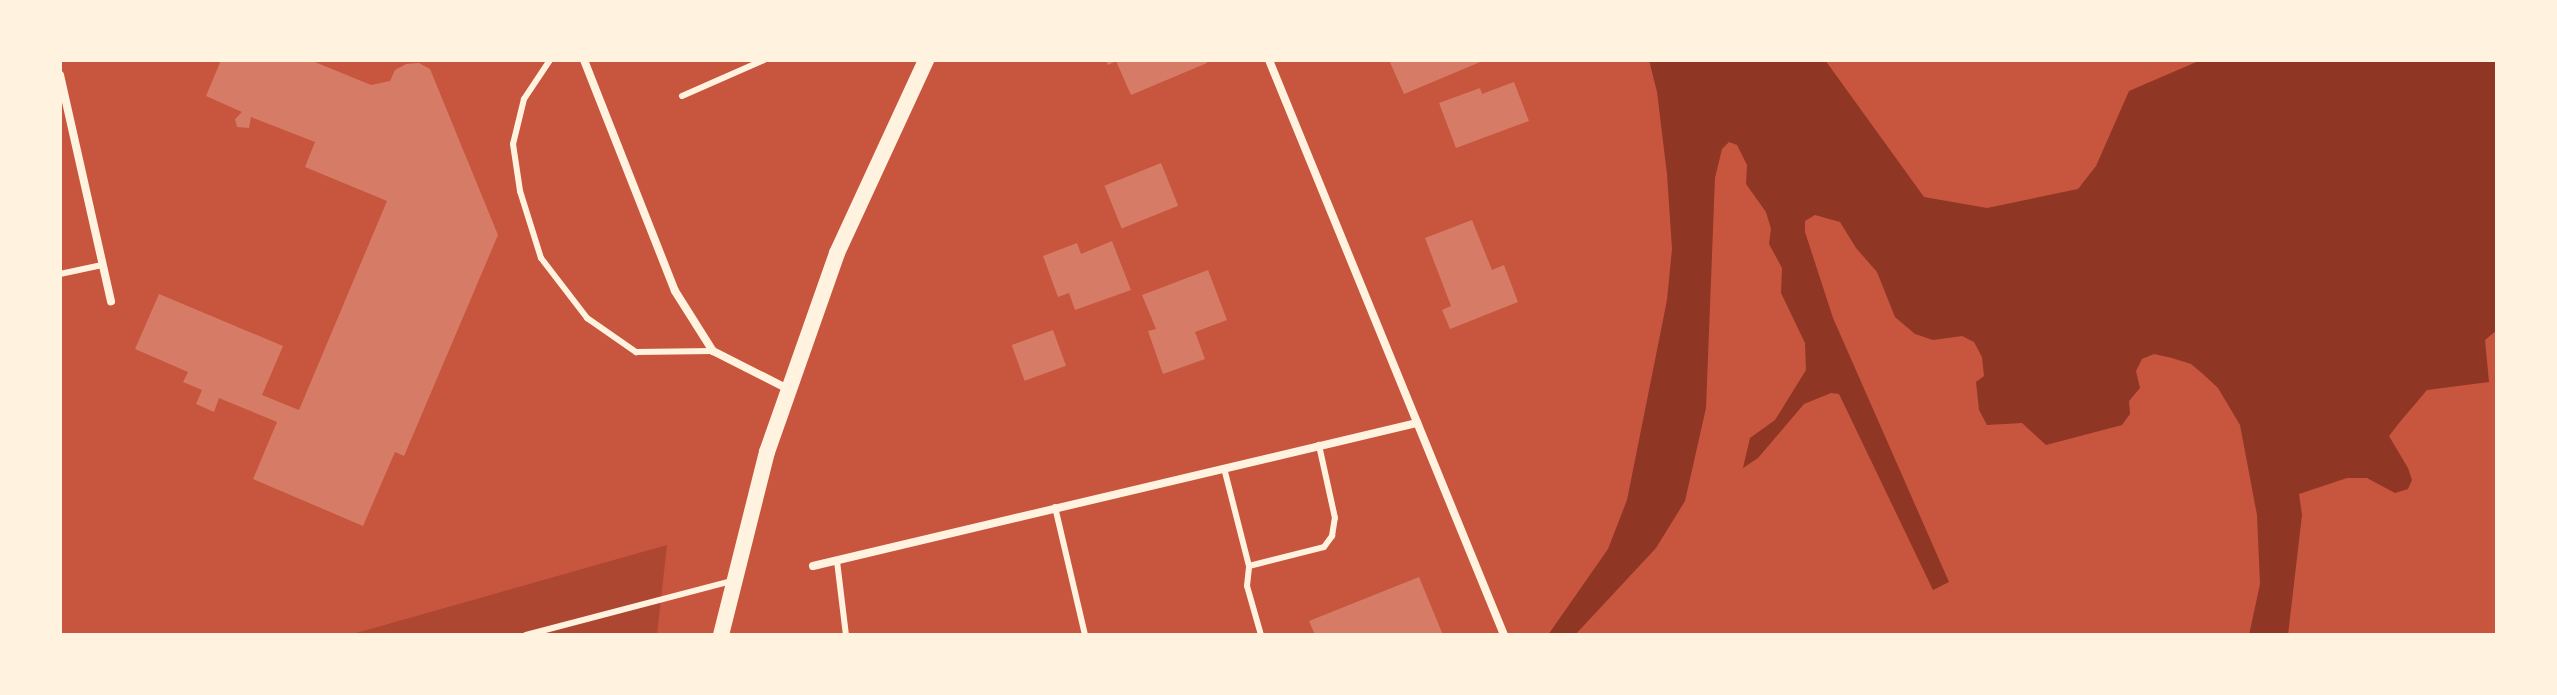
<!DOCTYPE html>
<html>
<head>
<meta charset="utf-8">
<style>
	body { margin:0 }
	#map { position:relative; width:2557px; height:695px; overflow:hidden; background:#c8553d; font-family:"IBM Plex Sans",sans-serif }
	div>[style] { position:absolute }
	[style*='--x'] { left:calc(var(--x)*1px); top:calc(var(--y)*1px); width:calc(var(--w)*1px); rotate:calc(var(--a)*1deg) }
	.green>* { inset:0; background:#ae4732 }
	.water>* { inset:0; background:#8f3625 }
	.building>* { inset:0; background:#d67c66; transform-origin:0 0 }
	.service>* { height:6px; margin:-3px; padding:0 3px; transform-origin:3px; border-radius:3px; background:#fff3e0 }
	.minor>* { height:8px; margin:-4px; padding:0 4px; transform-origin:4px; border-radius:4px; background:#fff3e0 }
	.secondary>* { height:16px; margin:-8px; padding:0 8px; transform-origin:8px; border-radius:8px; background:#fff3e0 }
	span { translate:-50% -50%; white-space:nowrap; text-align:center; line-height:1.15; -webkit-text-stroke:8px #fff3e0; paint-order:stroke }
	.frame { position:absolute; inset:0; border:62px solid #fff3e0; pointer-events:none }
</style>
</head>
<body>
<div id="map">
	<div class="green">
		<i style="clip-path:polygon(667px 545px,657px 635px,349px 635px)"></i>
	</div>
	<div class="water">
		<i style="clip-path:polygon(1649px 60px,1825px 60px,1924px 197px,1987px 208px,2078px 189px,2096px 166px,2129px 91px,2201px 60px,2497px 60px,2497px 330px,2485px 340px,2489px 382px,2427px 390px,2399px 423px,2389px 436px,2408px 468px,2412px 480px,2408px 489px,2395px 493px,2367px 478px,2347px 478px,2299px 494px,2302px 515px,2288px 635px,2249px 635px,2260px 584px,2257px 515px,2240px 425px,2218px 388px,2203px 374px,2191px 364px,2172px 358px,2154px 354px,2142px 359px,2136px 371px,2140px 388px,2129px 401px,2130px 414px,2122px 425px,2046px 445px,2022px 423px,1987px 425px,1979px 410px,1976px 382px,1984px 376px,1982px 357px,1974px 342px,1962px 336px,1933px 340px,1915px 334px,1895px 317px,1877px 272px,1856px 248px,1840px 222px,1815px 215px,1805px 221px,1805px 232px,1833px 318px,1949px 582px,1933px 590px,1839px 394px,1831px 393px,1804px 404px,1758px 458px,1743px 468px,1750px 438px,1775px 420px,1806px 370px,1805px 343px,1781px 293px,1782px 268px,1769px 244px,1771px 229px,1766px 212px,1746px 184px,1747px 165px,1737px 145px,1729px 142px,1722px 149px,1715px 178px,1706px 408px,1685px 501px,1656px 548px,1575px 635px,1548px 635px,1608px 549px,1627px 500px,1667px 300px,1672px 249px,1667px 174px,1657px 92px)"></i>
	</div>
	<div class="building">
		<i style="clip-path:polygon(221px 60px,310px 60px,371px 85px,390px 81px,395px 70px,406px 64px,419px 63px,430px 69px,498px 235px,404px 456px,395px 452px,363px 526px,253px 479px,277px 422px,219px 398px,214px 412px,196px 404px,202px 390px,183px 382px,188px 372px,135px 349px,159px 294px,283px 346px,262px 395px,299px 410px,387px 201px,305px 167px,315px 142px,251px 117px,249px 128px,237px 127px,235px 119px,242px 112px,206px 96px)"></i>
		<i style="clip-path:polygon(1106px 60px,1206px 60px,1207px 63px,1131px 95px,1116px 61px,1108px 65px)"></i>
		<i style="clip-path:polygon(1389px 60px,1485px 60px,1404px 94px)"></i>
		<i style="clip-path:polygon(1514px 82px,1529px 121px,1456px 148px,1439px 103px,1480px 88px,1482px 94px)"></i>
		<i style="left:1161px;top:163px;width:46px;height:61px;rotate:68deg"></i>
		<i style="clip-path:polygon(1472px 220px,1492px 270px,1504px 265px,1518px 302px,1450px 329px,1442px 310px,1451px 306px,1425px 238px)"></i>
		<i style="clip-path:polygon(1112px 241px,1131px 290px,1075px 310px,1069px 293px,1058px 297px,1043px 256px,1077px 243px,1081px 254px)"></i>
		<i style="clip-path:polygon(1208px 270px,1227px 320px,1195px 332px,1205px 359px,1163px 374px,1148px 331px,1156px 329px,1142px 295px)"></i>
		<i style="left:1053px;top:330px;width:38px;height:44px;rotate:70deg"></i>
		<i style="clip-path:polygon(1419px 577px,1443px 635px,1315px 635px,1309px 621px)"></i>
	</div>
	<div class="service">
		<i style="--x:550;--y:60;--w:47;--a:123.7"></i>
		<i style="--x:524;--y:99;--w:46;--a:103.7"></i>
		<i style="--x:513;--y:144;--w:48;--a:81.5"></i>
		<i style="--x:520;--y:191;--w:70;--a:72.6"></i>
		<i style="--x:541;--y:258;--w:76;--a:52.5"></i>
		<i style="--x:587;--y:318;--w:60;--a:34.8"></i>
		<i style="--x:636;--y:352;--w:77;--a:-0.7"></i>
		<i style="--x:682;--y:96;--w:90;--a:-23.7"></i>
		<i style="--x:60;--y:274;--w:43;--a:-12.1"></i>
		<i style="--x:1224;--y:468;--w:101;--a:75.7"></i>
		<i style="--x:1055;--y:507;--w:131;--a:76.8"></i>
		<i style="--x:837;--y:561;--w:75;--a:83.1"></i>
		<i style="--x:526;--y:635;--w:213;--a:-14.7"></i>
		<i style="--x:1261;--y:635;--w:51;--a:-105.9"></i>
		<i style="--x:1247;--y:586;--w:20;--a:-84"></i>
		<i style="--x:1249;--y:566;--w:77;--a:-14.2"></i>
		<i style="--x:1324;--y:547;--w:14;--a:-54"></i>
		<i style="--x:1332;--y:536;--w:18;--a:-81"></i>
		<i style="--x:1335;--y:518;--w:75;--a:-102.4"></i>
	</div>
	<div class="minor">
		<i style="--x:584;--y:60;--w:248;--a:68.5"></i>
		<i style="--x:675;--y:291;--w:71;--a:57.7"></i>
		<i style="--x:713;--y:351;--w:84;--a:26.9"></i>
		<i style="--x:1269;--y:60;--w:621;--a:67.77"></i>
		<i style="--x:60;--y:75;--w:232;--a:77.3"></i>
		<i style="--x:813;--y:566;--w:621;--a:-13.32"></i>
	</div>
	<div class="secondary">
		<i style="--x:721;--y:635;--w:189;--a:-75.9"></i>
		<i style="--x:767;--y:452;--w:211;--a:-70.6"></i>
		<i style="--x:837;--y:253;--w:213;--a:-65.2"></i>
	</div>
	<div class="frame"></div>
</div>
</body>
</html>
